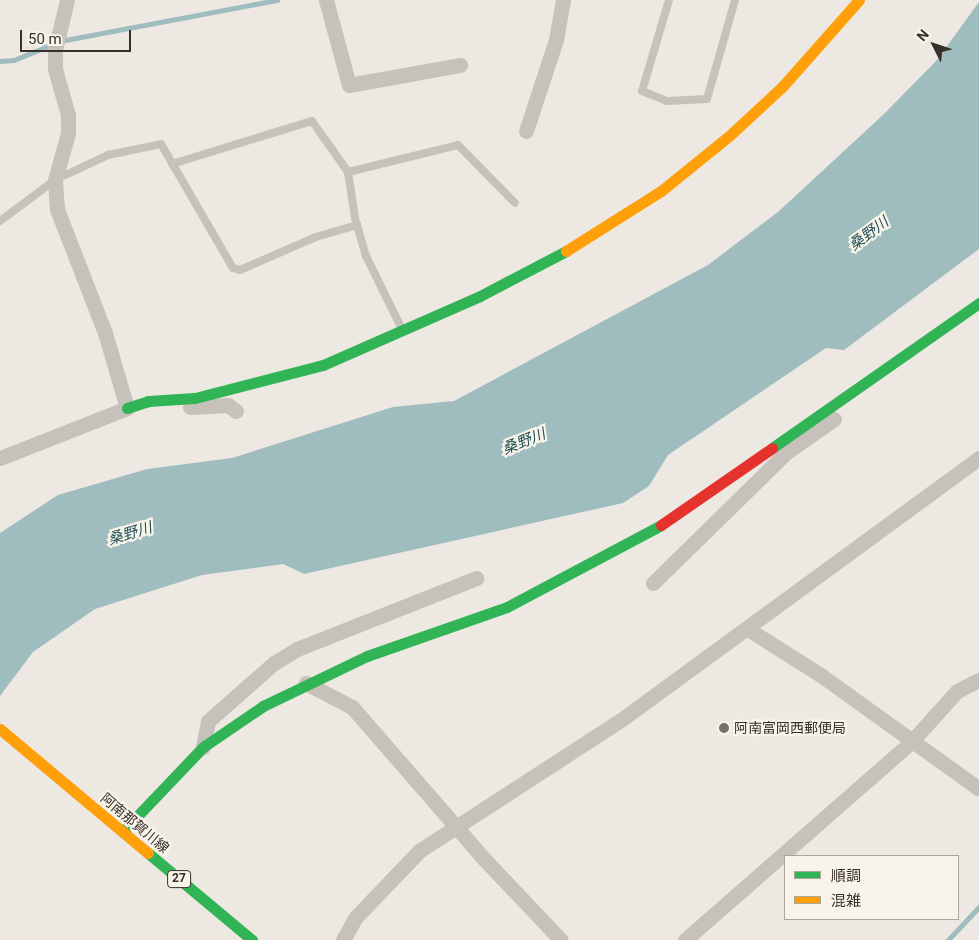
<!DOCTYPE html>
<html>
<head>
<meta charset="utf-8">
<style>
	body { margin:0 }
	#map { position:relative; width:979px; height:940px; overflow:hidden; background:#ede9e2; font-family:Roboto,"Noto Sans JP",sans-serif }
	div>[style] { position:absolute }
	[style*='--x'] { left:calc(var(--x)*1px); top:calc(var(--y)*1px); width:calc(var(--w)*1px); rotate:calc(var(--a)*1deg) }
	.water>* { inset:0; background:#9fbcbe }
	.stream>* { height:4.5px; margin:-2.25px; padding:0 2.25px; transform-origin:2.25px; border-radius:2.25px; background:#9fbcbe }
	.lane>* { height:8px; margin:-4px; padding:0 4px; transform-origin:4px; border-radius:4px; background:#c6c1bb }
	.street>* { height:15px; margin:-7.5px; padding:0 7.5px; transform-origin:7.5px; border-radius:7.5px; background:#c6c1bb }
	.fast>* { height:11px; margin:-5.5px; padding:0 5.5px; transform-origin:5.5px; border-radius:5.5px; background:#30b455 }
	.slow>* { height:11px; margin:-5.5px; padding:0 5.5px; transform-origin:5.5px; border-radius:5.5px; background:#ff9f0a }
	.jam>* { height:11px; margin:-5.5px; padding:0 5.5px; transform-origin:5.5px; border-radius:5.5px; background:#e5322d }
	.dots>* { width:14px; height:14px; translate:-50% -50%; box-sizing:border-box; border:2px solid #f9f4ea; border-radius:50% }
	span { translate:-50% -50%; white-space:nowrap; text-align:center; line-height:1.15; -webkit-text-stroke:4.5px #f9f4ea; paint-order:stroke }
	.shield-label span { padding:1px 4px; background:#f9f4ea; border:1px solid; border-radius:4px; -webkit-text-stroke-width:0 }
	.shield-label { font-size:12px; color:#372f29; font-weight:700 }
	.poi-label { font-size:14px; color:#372f29 }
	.left { translate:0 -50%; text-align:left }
	.street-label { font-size:14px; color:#372f29 }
	.water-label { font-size:15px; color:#1f4f58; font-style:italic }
	.legend { position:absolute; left:784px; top:855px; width:175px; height:65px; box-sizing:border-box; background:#f9f4ea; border:1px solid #aba59d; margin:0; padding:6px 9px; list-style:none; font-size:15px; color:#372f29 }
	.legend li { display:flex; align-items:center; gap:10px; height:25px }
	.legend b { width:25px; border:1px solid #aba59d }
	.north { position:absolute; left:909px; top:20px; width:50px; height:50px; -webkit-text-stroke:4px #f9f4ea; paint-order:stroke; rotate:311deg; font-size:14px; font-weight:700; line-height:20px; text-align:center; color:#372f29 }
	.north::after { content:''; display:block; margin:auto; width:18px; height:22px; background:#372f29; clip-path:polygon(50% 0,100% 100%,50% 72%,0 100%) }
	.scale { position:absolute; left:20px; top:30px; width:111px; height:22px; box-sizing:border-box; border:2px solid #372f29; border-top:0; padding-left:6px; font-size:15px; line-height:18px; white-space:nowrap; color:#372f29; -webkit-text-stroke:4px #f9f4ea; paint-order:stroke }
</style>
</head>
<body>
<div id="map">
	<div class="water">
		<i style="clip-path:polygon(979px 2px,979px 249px,844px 350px,826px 348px,668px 455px,649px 486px,623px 503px,304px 574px,283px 564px,202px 575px,95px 609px,33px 652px,0 696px,0 533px,58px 495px,147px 469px,232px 458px,393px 407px,454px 401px,708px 265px,778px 212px,885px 113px,937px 60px)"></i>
	</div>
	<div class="stream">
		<i style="--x:60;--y:41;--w:221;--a:-10.7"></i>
		<i style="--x:0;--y:61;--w:14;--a:-4"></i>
		<i style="--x:14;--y:60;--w:42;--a:-22.3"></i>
		<i style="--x:948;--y:940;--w:45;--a:-46.8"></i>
	</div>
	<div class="lane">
		<i style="--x:669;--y:0;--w:95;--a:106.5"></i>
		<i style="--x:642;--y:91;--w:27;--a:22"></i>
		<i style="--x:667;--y:101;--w:40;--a:-2.9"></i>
		<i style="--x:707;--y:99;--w:103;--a:-74.2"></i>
		<i style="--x:172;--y:164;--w:146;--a:-17.1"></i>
		<i style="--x:312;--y:121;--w:62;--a:54.8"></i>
		<i style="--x:348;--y:172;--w:113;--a:-13.8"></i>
		<i style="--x:458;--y:145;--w:81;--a:45.5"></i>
		<i style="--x:348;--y:172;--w:47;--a:81.3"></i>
		<i style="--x:355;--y:218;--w:40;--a:74"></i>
		<i style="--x:366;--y:256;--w:79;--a:63.8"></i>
		<i style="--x:0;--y:221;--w:69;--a:-36.7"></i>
		<i style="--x:55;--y:180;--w:59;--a:-25.3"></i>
		<i style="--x:108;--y:155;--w:54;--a:-11.7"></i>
		<i style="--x:161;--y:144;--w:143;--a:59.9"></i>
		<i style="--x:233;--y:268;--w:7;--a:16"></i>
		<i style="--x:240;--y:270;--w:83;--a:-23.5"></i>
		<i style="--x:316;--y:237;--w:43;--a:-16.3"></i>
	</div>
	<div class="street">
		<i style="--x:326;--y:0;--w:88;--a:74.9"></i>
		<i style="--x:349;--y:85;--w:113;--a:-10.2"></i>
		<i style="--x:526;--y:131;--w:96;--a:-71.8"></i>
		<i style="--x:556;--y:40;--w:41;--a:-80.1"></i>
		<i style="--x:190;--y:407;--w:38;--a:-3"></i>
		<i style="--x:228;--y:405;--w:10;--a:37"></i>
		<i style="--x:788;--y:451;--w:56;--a:-34.8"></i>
		<i style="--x:0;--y:458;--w:136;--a:-21.5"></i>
		<i style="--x:127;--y:408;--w:78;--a:-106.3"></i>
		<i style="--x:105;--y:333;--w:133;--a:-111.2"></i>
		<i style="--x:57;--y:209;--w:29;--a:-94"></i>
		<i style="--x:55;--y:180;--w:49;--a:-74.5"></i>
		<i style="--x:68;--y:133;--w:18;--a:-90"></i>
		<i style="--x:68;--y:115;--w:48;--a:-105.8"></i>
		<i style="--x:55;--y:69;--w:19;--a:-90"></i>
		<i style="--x:55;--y:50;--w:51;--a:-76.5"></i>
		<i style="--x:653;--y:583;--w:189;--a:-44.4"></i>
		<i style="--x:788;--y:451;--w:8;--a:-97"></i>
		<i style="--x:748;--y:629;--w:88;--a:32.4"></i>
		<i style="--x:822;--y:676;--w:193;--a:35.7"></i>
		<i style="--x:306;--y:683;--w:52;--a:27.6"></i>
		<i style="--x:352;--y:707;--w:203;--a:49"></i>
		<i style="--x:485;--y:860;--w:110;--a:46.5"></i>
		<i style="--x:203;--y:747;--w:26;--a:-79"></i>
		<i style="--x:208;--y:721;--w:88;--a:-41.3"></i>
		<i style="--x:274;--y:663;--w:27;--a:-31"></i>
		<i style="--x:297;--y:649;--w:193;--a:-21.6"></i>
		<i style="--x:343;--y:940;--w:26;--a:-61"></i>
		<i style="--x:356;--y:917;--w:91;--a:-46.3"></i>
		<i style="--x:419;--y:851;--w:246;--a:-33"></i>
		<i style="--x:625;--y:717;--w:439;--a:-36.2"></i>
		<i style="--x:685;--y:940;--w:302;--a:-41.2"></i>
		<i style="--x:912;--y:741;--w:67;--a:-48"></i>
		<i style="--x:957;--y:691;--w:25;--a:-27"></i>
	</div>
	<div class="fast">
		<i style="--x:127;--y:408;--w:22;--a:-18"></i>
		<i style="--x:148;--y:401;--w:47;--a:-3.7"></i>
		<i style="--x:195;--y:398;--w:132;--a:-14.5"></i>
		<i style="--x:323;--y:365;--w:171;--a:-23.7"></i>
		<i style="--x:480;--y:296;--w:97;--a:-27.6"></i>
		<i style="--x:772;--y:448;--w:253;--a:-35"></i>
		<i style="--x:123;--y:831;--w:116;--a:-46.4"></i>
		<i style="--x:203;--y:747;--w:73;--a:-34.3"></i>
		<i style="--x:263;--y:706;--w:115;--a:-25.7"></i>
		<i style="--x:367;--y:656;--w:148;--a:-19.3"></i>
		<i style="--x:507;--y:607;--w:174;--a:-28"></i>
		<i style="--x:148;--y:853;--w:136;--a:39.9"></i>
	</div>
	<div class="slow">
		<i style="--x:566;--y:251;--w:112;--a:-32.3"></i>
		<i style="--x:661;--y:191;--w:87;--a:-39"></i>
		<i style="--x:729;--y:136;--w:72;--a:-42.8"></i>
		<i style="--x:782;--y:87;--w:116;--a:-48.5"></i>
		<i style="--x:0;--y:729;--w:193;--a:40"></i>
	</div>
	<div class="jam">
		<i style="--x:661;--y:525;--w:135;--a:-34.7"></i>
	</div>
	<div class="dots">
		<i style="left:724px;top:728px;background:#77706a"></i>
	</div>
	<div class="shield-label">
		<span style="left:179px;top:879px">27</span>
	</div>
	<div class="poi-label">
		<span class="left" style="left:734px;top:728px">阿南富岡西郵便局</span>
	</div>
	<div class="street-label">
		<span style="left:135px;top:823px;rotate:40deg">阿南那賀川線</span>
	</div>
	<div class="water-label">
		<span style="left:869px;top:234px;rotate:-37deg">桑野川</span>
		<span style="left:524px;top:442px;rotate:-22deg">桑野川</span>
		<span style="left:130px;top:534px;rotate:-17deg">桑野川</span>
	</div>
	<ul class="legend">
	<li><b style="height:6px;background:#30b455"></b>順調</li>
	<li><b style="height:6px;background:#ff9f0a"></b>混雑</li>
	</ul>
	<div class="north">N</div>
	<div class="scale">50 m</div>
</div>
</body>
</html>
